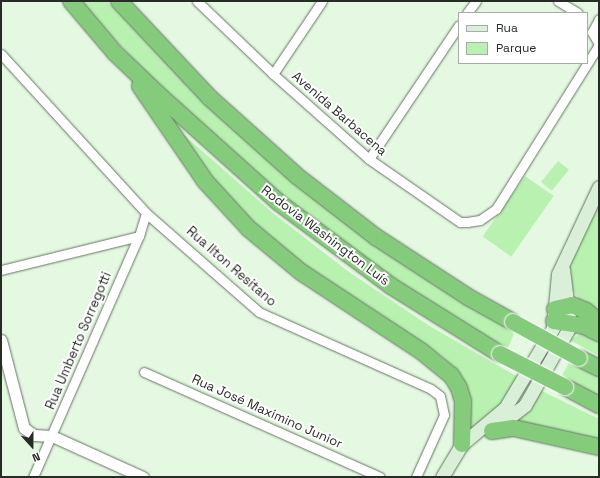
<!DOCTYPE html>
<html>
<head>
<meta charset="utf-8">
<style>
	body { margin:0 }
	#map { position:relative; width:600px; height:478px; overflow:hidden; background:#e5f8e2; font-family:"Space Grotesk",sans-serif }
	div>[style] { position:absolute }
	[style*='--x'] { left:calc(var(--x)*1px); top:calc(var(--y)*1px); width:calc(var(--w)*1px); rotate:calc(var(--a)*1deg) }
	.green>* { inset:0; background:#b8f1b0; transform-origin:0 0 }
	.roads { filter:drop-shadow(0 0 1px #647562) drop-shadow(0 0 1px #647562) }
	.minor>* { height:9px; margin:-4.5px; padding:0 4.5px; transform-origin:4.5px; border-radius:4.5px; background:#fff }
	.tertiary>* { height:11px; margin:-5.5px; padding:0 5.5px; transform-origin:5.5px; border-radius:5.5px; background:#fff }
	.secondary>* { height:13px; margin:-6.5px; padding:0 6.5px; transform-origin:6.5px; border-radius:6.5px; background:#daefd8 }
	.motorway>* { height:16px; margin:-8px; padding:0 8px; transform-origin:8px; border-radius:8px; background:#85cb7c }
	.bridges { filter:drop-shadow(0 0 1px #fff) drop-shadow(0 0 1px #fff) }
	.motorway-bridge>* { height:16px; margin:-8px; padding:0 8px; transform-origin:8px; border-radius:8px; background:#85cb7c }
	span { translate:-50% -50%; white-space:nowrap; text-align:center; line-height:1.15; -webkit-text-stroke:4px #fff; paint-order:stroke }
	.street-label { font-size:13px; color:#262d25 }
	.frame { position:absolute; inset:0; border:2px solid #262d25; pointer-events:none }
	.legend { position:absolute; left:458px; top:12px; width:130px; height:52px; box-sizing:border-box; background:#fff; border:1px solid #a8aba8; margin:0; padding:5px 7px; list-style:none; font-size:12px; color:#262d25 }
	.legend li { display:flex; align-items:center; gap:8px; height:20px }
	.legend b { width:20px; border:1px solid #a8aba8 }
	.north { position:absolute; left:12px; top:426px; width:40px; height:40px; -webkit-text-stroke:3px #fff; paint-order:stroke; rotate:159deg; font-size:11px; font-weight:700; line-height:16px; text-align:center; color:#262d25 }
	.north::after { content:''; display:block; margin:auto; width:14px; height:18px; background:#262d25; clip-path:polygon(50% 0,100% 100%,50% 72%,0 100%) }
</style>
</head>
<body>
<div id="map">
	<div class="green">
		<i style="clip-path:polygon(80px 1px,107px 1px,211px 108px,515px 331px,508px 348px,436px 308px,296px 210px,162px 91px)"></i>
		<i style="clip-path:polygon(184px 135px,274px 214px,349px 272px,428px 325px,518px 377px,504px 401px,468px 431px,455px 370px,443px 357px,314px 274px,269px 238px,223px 191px,183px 137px)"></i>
		<i style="left:558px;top:161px;width:14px;height:27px;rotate:39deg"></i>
		<i style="left:525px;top:176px;width:35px;height:74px;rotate:35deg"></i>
		<i style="clip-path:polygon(599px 196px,599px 316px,583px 304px,566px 282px,571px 248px)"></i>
		<i style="clip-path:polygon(582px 333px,599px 337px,599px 356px,570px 340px)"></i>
		<i style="clip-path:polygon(569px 363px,599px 376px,599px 400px,561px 377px)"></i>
		<i style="clip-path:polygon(540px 390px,599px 419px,599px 439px,512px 421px)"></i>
	</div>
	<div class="roads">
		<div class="minor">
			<i style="--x:197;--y:1;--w:105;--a:43.8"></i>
			<i style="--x:273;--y:74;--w:128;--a:41.5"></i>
			<i style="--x:369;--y:159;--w:111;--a:34.7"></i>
			<i style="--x:460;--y:222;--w:7;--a:0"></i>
			<i style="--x:467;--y:222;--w:13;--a:-9"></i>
			<i style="--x:480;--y:220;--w:19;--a:-35"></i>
			<i style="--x:496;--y:209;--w:194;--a:-57.9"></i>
			<i style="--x:558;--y:1;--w:23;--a:31"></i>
			<i style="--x:467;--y:13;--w:15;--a:-53"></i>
			<i style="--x:599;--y:19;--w:15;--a:118"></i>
			<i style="--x:592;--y:32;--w:14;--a:60"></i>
			<i style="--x:1;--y:54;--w:215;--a:47.6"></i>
			<i style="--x:146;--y:213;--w:150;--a:41.2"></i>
			<i style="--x:259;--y:312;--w:188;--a:24.1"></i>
			<i style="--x:431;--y:389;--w:11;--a:38"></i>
			<i style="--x:440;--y:396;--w:19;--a:78"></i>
			<i style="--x:444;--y:415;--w:68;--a:114.3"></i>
			<i style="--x:273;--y:74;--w:88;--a:-56.1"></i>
			<i style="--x:369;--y:159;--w:161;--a:-56.1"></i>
			<i style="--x:1;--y:270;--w:142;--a:-13.8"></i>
			<i style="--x:144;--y:372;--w:258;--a:24"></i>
			<i style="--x:33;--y:477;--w:263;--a:-66.3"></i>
			<i style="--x:139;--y:236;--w:24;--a:-73"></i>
		</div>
		<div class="tertiary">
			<i style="--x:1;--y:340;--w:91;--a:75.4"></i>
			<i style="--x:24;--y:428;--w:12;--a:35"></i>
			<i style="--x:34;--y:435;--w:18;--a:3"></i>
			<i style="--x:52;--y:436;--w:100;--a:24.3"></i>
		</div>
		<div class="secondary">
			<i style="--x:492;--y:431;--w:42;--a:-38.2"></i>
			<i style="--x:525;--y:405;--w:91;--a:-60.3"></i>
			<i style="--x:570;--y:326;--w:57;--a:-97"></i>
			<i style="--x:442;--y:477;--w:39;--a:-59"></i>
			<i style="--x:462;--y:444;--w:56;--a:-39.9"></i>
			<i style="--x:505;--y:408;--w:93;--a:-59"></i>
			<i style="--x:553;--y:328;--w:54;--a:-84.7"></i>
			<i style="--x:558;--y:274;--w:96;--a:-64.8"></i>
		</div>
		<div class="motorway">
			<i style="--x:71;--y:1;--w:68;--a:49.8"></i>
			<i style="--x:115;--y:53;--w:62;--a:43.7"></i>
			<i style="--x:160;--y:96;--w:159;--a:41.9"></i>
			<i style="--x:278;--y:202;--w:141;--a:36.6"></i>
			<i style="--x:391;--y:286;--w:128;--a:32"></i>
			<i style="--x:119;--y:1;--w:132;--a:46.8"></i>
			<i style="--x:209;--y:97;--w:118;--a:41.9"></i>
			<i style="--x:297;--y:176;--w:100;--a:37.7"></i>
			<i style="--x:376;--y:237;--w:110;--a:33.1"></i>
			<i style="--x:468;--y:297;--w:51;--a:29.1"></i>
			<i style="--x:140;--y:86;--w:115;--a:55.6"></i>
			<i style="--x:205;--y:181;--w:64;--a:47.5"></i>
			<i style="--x:248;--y:228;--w:69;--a:39.7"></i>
			<i style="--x:301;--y:272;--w:144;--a:33.4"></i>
			<i style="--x:421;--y:351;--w:38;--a:39"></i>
			<i style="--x:451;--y:375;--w:15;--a:58"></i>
			<i style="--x:459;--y:388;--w:14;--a:73"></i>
			<i style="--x:463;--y:401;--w:43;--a:91.3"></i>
			<i style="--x:555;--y:309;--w:17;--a:-13"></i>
			<i style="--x:572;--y:305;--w:15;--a:23"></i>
			<i style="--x:586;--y:311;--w:17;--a:40"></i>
			<i style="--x:554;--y:321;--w:31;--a:9"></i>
			<i style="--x:585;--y:326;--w:16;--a:27"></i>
			<i style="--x:579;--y:358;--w:22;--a:27"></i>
			<i style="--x:565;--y:387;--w:38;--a:28"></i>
			<i style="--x:492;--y:431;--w:22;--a:-8"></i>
			<i style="--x:514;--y:428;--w:87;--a:12.6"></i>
		</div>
	</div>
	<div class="bridges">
		<div class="motorway-bridge">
			<i style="--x:513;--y:322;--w:75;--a:28.6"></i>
			<i style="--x:500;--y:354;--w:73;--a:26.9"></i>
		</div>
	</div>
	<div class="street-label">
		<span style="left:339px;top:114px;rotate:41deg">Avenida Barbacena</span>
		<span style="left:325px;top:236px;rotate:37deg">Rodovia Washington Luís</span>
		<span style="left:231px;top:267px;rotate:41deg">Rua Ilton Resitano</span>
		<span style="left:79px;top:341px;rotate:-67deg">Rua Umberto Sorregotti</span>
		<span style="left:267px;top:412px;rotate:24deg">Rua José Maximino Junior</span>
	</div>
	<div class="frame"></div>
	<ul class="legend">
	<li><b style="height:5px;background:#daefd8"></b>Rua</li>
	<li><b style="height:11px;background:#b8f1b0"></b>Parque</li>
	</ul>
	<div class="north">N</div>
</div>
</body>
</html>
